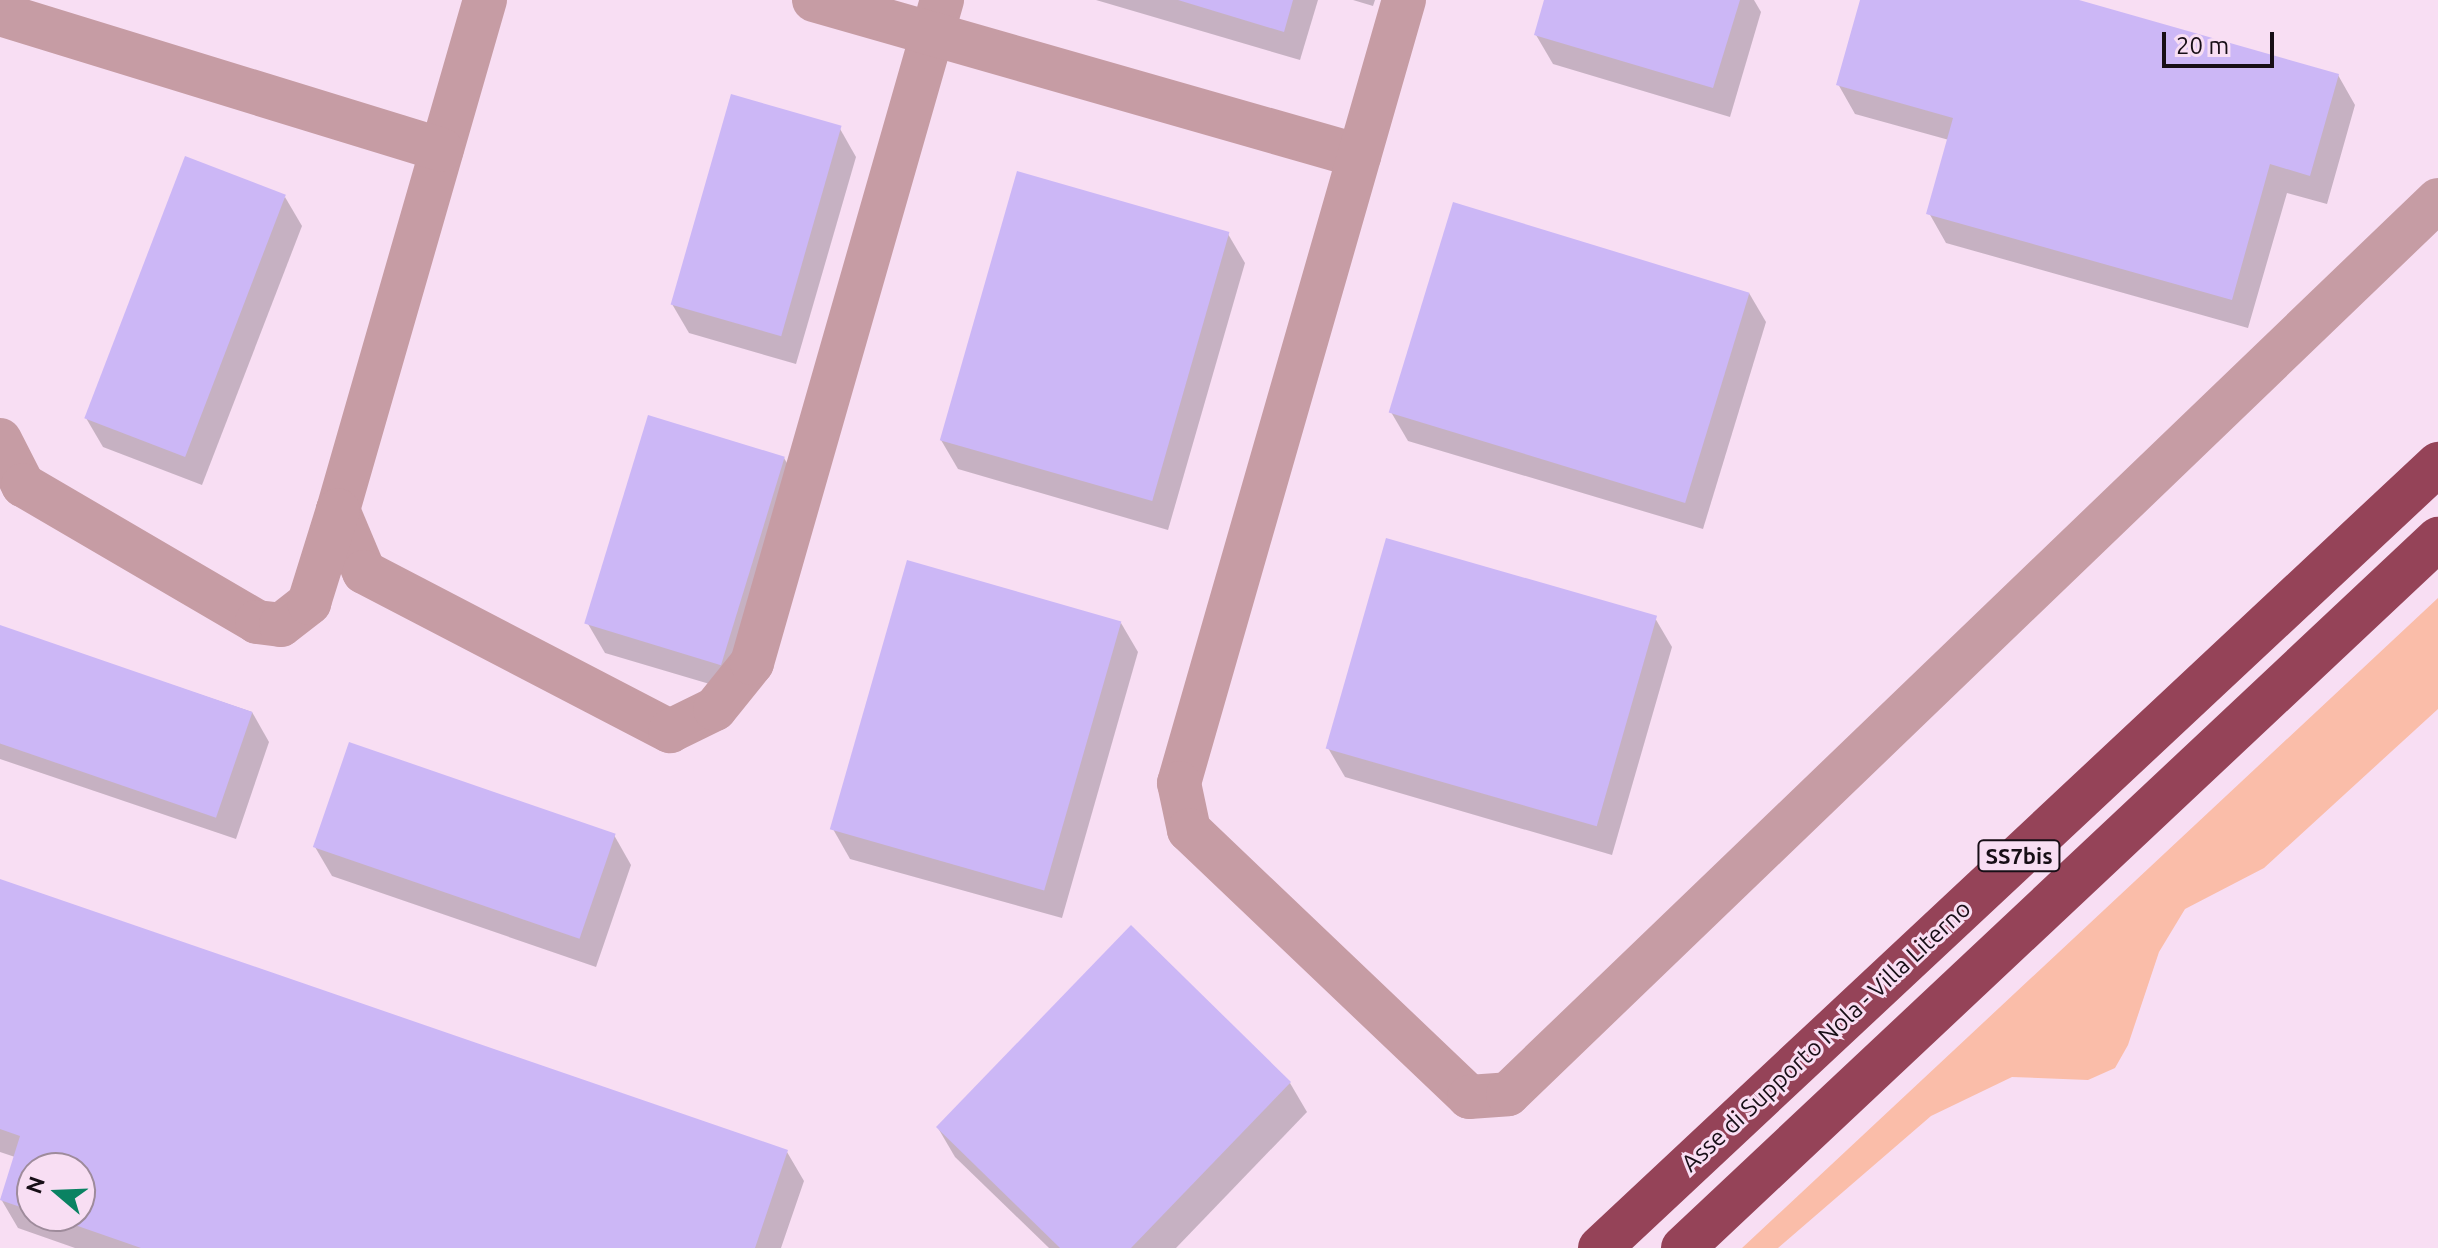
<!DOCTYPE html>
<html>
<head>
<meta charset="utf-8">
<style>
	body { margin:0 }
	#map { position:relative; width:2438px; height:1248px; overflow:hidden; background:#f8def3; font-family:Ubuntu,sans-serif }
	div>[style] { position:absolute }
	[style*='--x'] { left:calc(var(--x)*1px); top:calc(var(--y)*1px); width:calc(var(--w)*1px); rotate:calc(var(--a)*1deg) }
	.green>* { inset:0; background:#fabda9 }
	.shadow>* { inset:0; background:#0003 }
	.building>* { inset:0; background:#ccb7f6; transform-origin:0 0 }
	.minor>* { height:44px; margin:-22px; padding:0 22px; transform-origin:22px; border-radius:22px; background:#c69ca4 }
	.highway>* { height:44px; margin:-22px; padding:0 22px; transform-origin:22px; border-radius:22px; background:#954358 }
	span { translate:-50% -50%; white-space:nowrap; text-align:center; line-height:1.15; -webkit-text-stroke:6px #f8def3; paint-order:stroke }
	.shield-label span { padding:2px 6px; background:#f8def3; border:2px solid; border-radius:6px; -webkit-text-stroke-width:0 }
	.shield-label { font-size:22px; color:#170e16; font-weight:700 }
	.street-label { font-size:24px; color:#170e16 }
	.north { position:absolute; left:16px; top:1152px; width:80px; height:80px; box-sizing:border-box; background:#f8def3; border:2px solid #9e8b9b; border-radius:50%; rotate:289deg; font-size:22px; font-weight:700; line-height:32px; text-align:center; color:#170e16 }
	.north::after { content:''; display:block; margin:auto; width:28px; height:36px; background:#0a8262; clip-path:polygon(50% 0,100% 100%,50% 72%,0 100%) }
	.scale { position:absolute; left:2162px; top:32px; width:112px; height:36px; box-sizing:border-box; border:4px solid #170e16; border-top:0; padding-left:10px; font-size:24px; line-height:28px; white-space:nowrap; color:#170e16; -webkit-text-stroke:6px #f8def3; paint-order:stroke }
</style>
</head>
<body>
<div id="map">
	<div class="green">
		<i style="clip-path:polygon(2438px 598px,2438px 709px,2264px 868px,2185px 909px,2159px 952px,2128px 1045px,2115px 1068px,2088px 1080px,2012px 1077px,1931px 1116px,1778px 1248px,1742px 1248px)"></i>
	</div>
	<div class="shadow">
		<i style="clip-path:polygon(1096px 0,1318px 0,1300px 60px)"></i>
		<i style="clip-path:polygon(1353px 0,1375px 0,1373px 6px)"></i>
		<i style="clip-path:polygon(1546px 0,1754px 0,1761px 12px,1730px 117px,1553px 64px,1536px 35px)"></i>
		<i style="clip-path:polygon(1862px 0,2072px 0,2338px 75px,2355px 105px,2327px 204px,2287px 193px,2248px 328px,1946px 243px,1929px 213px,1949px 140px,1855px 114px,1838px 84px)"></i>
		<i style="clip-path:polygon(839px 127px,856px 157px,796px 364px,689px 333px,672px 304px)"></i>
		<i style="clip-path:polygon(285px 197px,302px 226px,202px 485px,103px 447px,86px 418px)"></i>
		<i style="clip-path:polygon(1228px 234px,1245px 263px,1168px 530px,958px 469px,941px 440px)"></i>
		<i style="clip-path:polygon(1749px 293px,1766px 322px,1703px 529px,1408px 441px,1391px 412px)"></i>
		<i style="clip-path:polygon(784px 458px,801px 487px,740px 693px,605px 653px,588px 624px)"></i>
		<i style="clip-path:polygon(1655px 618px,1672px 647px,1612px 855px,1345px 777px,1328px 748px)"></i>
		<i style="clip-path:polygon(1121px 623px,1138px 652px,1062px 918px,850px 859px,833px 829px)"></i>
		<i style="clip-path:polygon(0 627px,252px 712px,269px 742px,236px 839px,0 759px)"></i>
		<i style="clip-path:polygon(614px 835px,631px 865px,596px 967px,332px 876px,315px 847px)"></i>
		<i style="clip-path:polygon(evenodd,0 881px,787px 1152px,804px 1181px,781px 1248px,75px 1248px,18px 1228px,1px 1199px,15px 1157px,0 1152px,0 881px,32px 1168px,80px 1168px,80px 1216px,32px 1216px,32px 1168px)"></i>
		<i style="clip-path:polygon(1290px 1083px,1307px 1112px,1176px 1248px,1049px 1248px,955px 1157px,938px 1128px)"></i>
	</div>
	<div class="building">
		<i style="clip-path:polygon(1178px 0,1293px 0,1284px 32px)"></i>
		<i style="clip-path:polygon(1544px 0,1740px 0,1713px 88px,1534px 35px)"></i>
		<i style="clip-path:polygon(1860px 0,2079px 0,2339px 74px,2310px 176px,2270px 164px,2232px 300px,1926px 214px,1953px 118px,1836px 85px)"></i>
		<i style="left:731px;top:94px;width:115px;height:219px;rotate:16deg"></i>
		<i style="left:185px;top:156px;width:108px;height:281px;rotate:21deg"></i>
		<i style="left:1017px;top:171px;width:221px;height:280px;rotate:16deg"></i>
		<i style="left:1453px;top:202px;width:310px;height:220px;rotate:17deg"></i>
		<i style="left:648px;top:415px;width:143px;height:218px;rotate:17deg"></i>
		<i style="left:1386px;top:538px;width:282px;height:219px;rotate:16deg"></i>
		<i style="left:907px;top:560px;width:223px;height:280px;rotate:16deg"></i>
		<i style="left:0;top:625px;width:267px;height:112px;rotate:19deg"></i>
		<i style="left:349px;top:742px;width:282px;height:111px;rotate:19deg"></i>
		<i style="clip-path:polygon(0 879px,788px 1150px,755px 1248px,141px 1248px,49px 1216px,80px 1216px,80px 1168px,32px 1168px,32px 1211px,0 1200px,20px 1136px,0 1129px)"></i>
		<i style="clip-path:polygon(1131px 925px,1291px 1082px,1131px 1248px,1060px 1248px,936px 1127px)"></i>
	</div>
	<div class="minor">
		<i style="--x:485;--y:0;--w:531;--a:106.08"></i>
		<i style="--x:338;--y:510;--w:67;--a:67.2"></i>
		<i style="--x:364;--y:572;--w:345;--a:27.5"></i>
		<i style="--x:670;--y:731;--w:50;--a:-26.1"></i>
		<i style="--x:715;--y:709;--w:59;--a:-51.2"></i>
		<i style="--x:752;--y:663;--w:690;--a:-74.01"></i>
		<i style="--x:814;--y:0;--w:567;--a:15.97"></i>
		<i style="--x:1404;--y:0;--w:815;--a:106.03"></i>
		<i style="--x:1179;--y:783;--w:48;--a:78"></i>
		<i style="--x:1189;--y:830;--w:387;--a:43.6"></i>
		<i style="--x:1469;--y:1097;--w:39;--a:-4"></i>
		<i style="--x:1508;--y:1094;--w:1290;--a:-43.87"></i>
		<i style="--x:0;--y:14;--w:462;--a:17.1"></i>
		<i style="--x:0;--y:440;--w:51;--a:62.9"></i>
		<i style="--x:23;--y:485;--w:271;--a:30.3"></i>
		<i style="--x:257;--y:622;--w:24;--a:7"></i>
		<i style="--x:281;--y:625;--w:36;--a:-38"></i>
		<i style="--x:309;--y:603;--w:97;--a:-72.7"></i>
	</div>
	<div class="highway">
		<i style="--x:1600;--y:1248;--w:1148;--a:-43.09"></i>
		<i style="--x:1683;--y:1248;--w:1036;--a:-43.2"></i>
	</div>
	<div class="shield-label">
		<span style="left:2019px;top:856px">SS7bis</span>
	</div>
	<div class="street-label">
		<span style="left:1826px;top:1036px;rotate:-43deg">Asse di Supporto Nola - Villa Literno</span>
	</div>
	<div class="north">N</div>
	<div class="scale">20 m</div>
</div>
</body>
</html>
